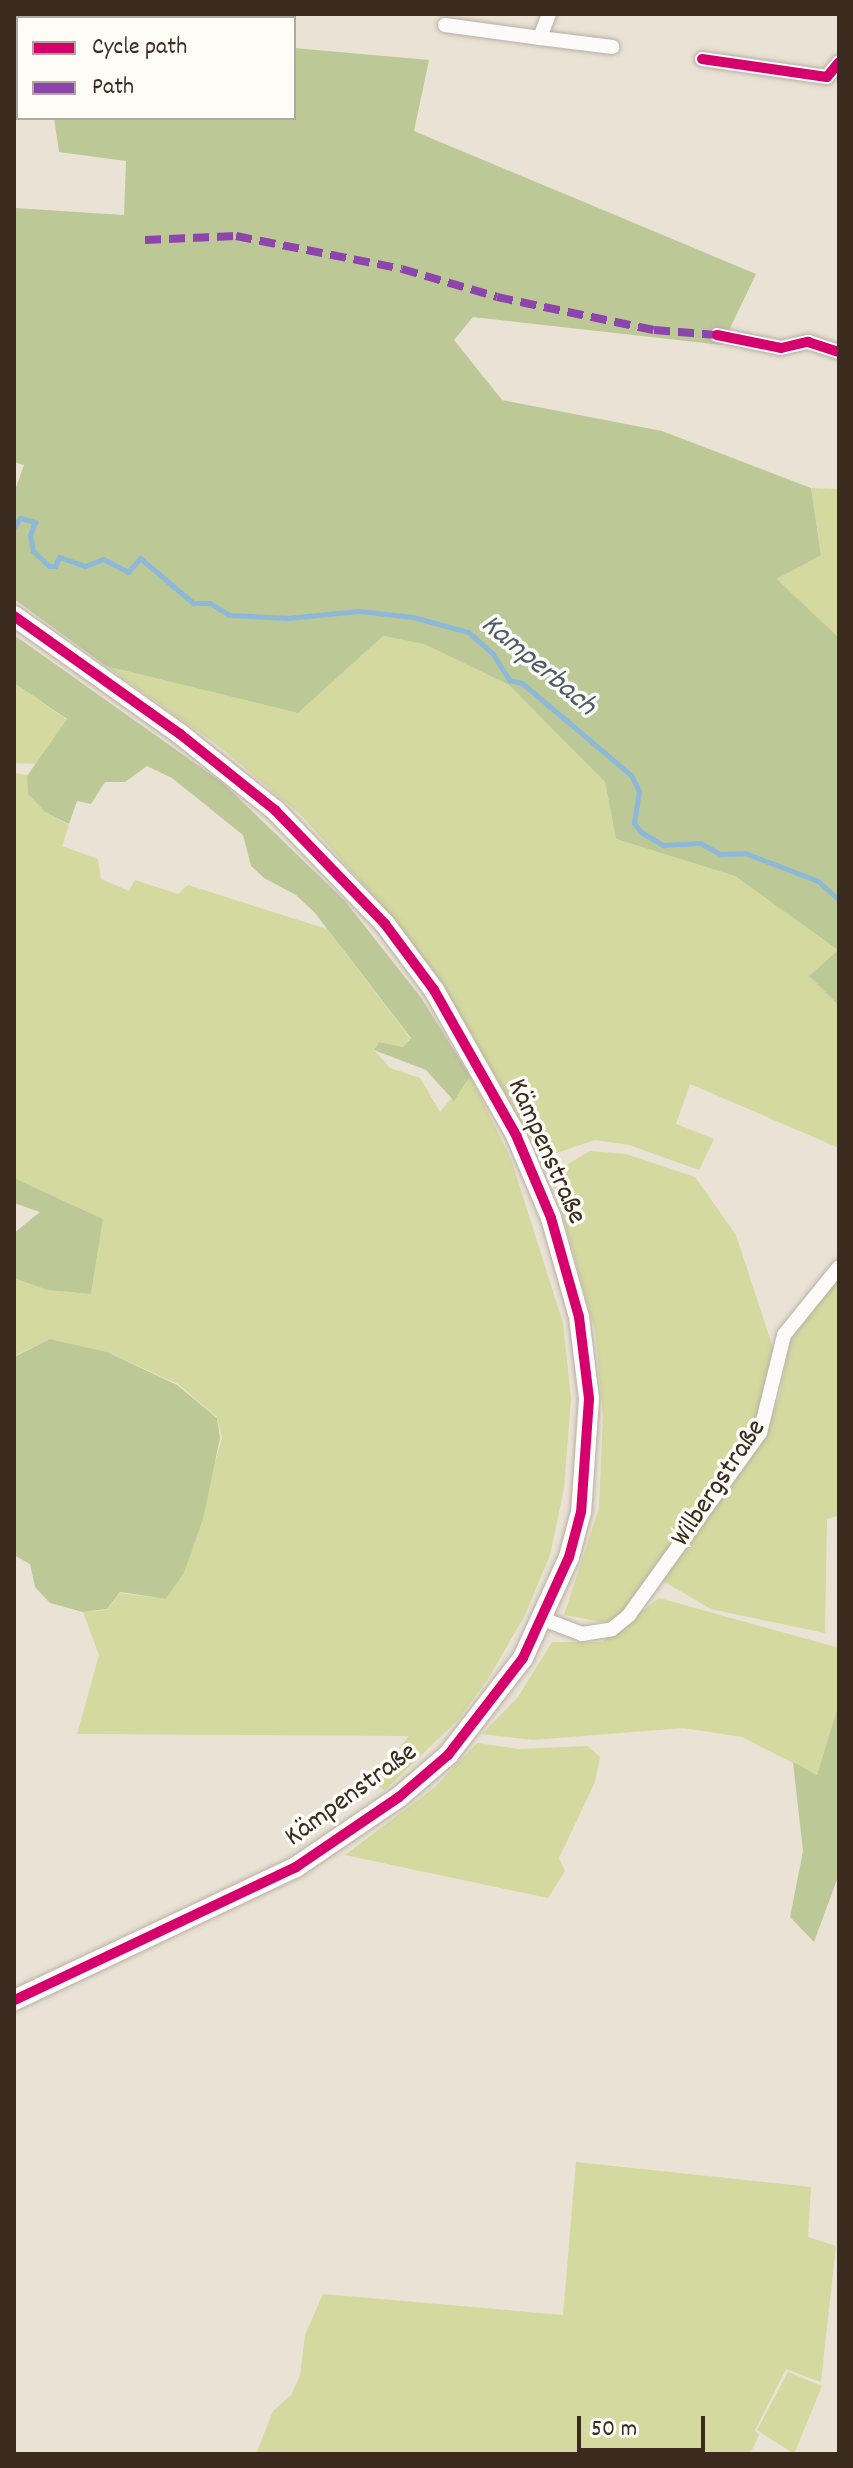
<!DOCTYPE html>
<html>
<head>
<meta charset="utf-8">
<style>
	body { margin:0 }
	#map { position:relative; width:853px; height:2468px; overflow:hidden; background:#eae2d4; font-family:Dekko,sans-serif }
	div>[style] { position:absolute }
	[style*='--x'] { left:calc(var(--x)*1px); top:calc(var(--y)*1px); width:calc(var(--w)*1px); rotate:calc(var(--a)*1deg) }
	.green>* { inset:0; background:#d4d99f }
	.forest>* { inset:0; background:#bdc897 }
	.stream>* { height:5px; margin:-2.5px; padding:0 2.5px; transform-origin:2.5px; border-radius:2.5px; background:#8db8d8 }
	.roads { filter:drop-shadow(0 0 2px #b6afa5) drop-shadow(0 0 2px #b6afa5) }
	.street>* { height:14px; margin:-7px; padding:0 7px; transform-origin:7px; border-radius:7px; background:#fcfbf9 }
	.secondary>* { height:20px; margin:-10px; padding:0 10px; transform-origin:10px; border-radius:10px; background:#fcfbf9 }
	.quiet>* { height:8px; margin-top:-4px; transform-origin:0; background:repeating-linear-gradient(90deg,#8e44ad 0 16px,transparent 0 24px) }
	.cycleway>* { height:10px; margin:-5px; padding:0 5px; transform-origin:5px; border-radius:5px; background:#d6006c }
	span { translate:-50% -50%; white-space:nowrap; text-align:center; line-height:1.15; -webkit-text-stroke:7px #fdfcf7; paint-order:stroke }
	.street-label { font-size:28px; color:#3b2a1e }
	.water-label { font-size:30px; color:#4c5c69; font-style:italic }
	.frame { position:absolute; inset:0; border:16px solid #3b2a1e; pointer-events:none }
	.legend { position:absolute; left:16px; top:16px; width:280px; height:104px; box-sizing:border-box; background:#fdfcf7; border:2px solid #afa8a0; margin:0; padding:10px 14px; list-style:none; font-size:24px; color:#3b2a1e }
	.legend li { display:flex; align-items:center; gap:16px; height:40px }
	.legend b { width:40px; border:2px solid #afa8a0 }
	.scale { position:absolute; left:577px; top:2416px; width:128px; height:36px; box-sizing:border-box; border:4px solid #3b2a1e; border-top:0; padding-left:10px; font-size:24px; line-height:28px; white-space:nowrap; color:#3b2a1e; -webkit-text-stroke:6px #fdfcf7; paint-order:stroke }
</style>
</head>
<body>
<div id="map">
	<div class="green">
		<i style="clip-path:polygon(811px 488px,839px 489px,839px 638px,777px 579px,821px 554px)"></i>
		<i style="clip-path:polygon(383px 636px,424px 644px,509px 685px,605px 782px,616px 839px,735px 876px,838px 950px,809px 976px,839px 1006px,839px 1148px,690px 1084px,676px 1124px,714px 1139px,699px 1170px,629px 1145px,595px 1140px,542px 1158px,442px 983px,395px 920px,302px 816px,220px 747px,106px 666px,298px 713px)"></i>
		<i style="clip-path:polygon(14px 683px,67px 720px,37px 764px,14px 763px)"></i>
		<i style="clip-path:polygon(14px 773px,27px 775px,28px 794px,45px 812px,69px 825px,62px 846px,98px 859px,101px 879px,129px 891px,135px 880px,178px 894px,188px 885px,327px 929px,410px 1038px,403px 1047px,379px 1042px,374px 1050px,390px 1068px,420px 1078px,440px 1112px,470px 1076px,511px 1159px,563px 1323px,571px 1398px,564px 1489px,550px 1555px,525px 1615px,488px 1679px,458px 1720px,385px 1790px,370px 1783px,409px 1736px,77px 1734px,99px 1655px,83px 1612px,107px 1610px,120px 1593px,166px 1599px,184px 1573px,222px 1438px,217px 1417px,178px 1384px,107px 1352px,50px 1339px,14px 1356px,14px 1278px,47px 1290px,91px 1294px,103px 1219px,14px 1178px)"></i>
		<i style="clip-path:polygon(590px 1151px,626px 1154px,695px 1177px,736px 1235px,774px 1351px,756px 1428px,627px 1611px,608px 1623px,564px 1615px,599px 1508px,603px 1415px,595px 1330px,551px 1174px)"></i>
		<i style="clip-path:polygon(839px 1277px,839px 1516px,827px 1519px,825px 1633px,711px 1609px,663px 1581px,765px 1435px,779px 1398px,791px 1337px)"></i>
		<i style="clip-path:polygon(659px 1598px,839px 1648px,839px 1703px,817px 1775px,742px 1737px,683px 1728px,533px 1740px,482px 1734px,518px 1697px,552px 1642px,602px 1642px)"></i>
		<i style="clip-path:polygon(477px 1743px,519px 1749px,588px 1746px,600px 1757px,595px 1782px,559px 1858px,565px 1871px,548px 1898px,345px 1855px,435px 1787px)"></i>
		<i style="clip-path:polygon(576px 2162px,811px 2187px,808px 2237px,836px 2246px,821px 2382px,786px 2369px,755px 2430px,759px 2435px,750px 2454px,256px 2454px,273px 2411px,291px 2395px,300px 2376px,305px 2335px,323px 2294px,563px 2315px)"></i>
		<i style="clip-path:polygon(788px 2372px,822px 2386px,794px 2454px,757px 2430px)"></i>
	</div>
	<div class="forest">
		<i style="clip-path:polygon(294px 48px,429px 60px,414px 131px,756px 274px,722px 345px,473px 317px,454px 340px,502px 400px,662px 431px,811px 488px,821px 555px,777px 579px,839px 638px,839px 1006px,809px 976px,838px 950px,735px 876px,616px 839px,605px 782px,509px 685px,424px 644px,383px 636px,298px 713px,106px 666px,14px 599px,14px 493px,24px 465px,14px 462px,14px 208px,124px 215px,126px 161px,59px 152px,54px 118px,294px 118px)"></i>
		<i style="clip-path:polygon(14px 635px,223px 783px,345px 901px,422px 999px,470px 1076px,454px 1101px,426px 1070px,374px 1050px,379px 1042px,403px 1047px,411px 1038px,315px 913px,296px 895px,264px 878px,251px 866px,243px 835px,172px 778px,147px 766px,125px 782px,105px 782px,91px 804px,77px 801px,69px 824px,45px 812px,28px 794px,27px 776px,67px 719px,14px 683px)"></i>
		<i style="clip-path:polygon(14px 1178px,103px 1219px,91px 1294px,47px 1290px,14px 1278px,14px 1233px,40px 1212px,14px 1203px)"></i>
		<i style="clip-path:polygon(50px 1339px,107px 1352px,177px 1385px,217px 1418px,220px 1438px,203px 1519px,184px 1573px,166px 1599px,120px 1592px,107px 1609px,83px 1612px,50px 1603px,35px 1587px,30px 1564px,14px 1555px,14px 1357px)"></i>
		<i style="clip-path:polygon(839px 1703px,839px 1874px,814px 1942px,790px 1917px,803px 1851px,793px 1762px,817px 1775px)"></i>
	</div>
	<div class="stream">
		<i style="--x:14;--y:102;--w:4;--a:0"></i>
		<i style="--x:14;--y:527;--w:11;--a:-56"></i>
		<i style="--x:20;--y:518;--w:16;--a:15"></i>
		<i style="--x:35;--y:522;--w:14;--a:111"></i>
		<i style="--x:30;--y:535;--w:16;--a:79"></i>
		<i style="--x:33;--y:551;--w:22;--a:43"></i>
		<i style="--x:49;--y:566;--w:6;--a:0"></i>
		<i style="--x:55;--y:566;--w:10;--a:-66"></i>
		<i style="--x:59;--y:557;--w:28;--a:19"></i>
		<i style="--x:85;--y:566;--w:19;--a:-21"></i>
		<i style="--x:103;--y:559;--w:28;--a:27"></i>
		<i style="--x:128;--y:572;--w:18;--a:-49"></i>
		<i style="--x:140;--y:558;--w:70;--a:40.3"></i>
		<i style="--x:193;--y:603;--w:17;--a:0"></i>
		<i style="--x:210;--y:603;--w:22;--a:32"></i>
		<i style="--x:229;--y:615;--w:59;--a:2.9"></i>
		<i style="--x:288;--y:618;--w:71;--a:-5.6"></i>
		<i style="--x:359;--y:611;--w:54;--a:6.3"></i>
		<i style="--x:413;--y:617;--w:57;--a:15.3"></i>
		<i style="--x:468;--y:632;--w:33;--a:41"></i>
		<i style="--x:493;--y:654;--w:31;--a:58"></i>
		<i style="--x:509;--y:680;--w:13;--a:13"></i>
		<i style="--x:522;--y:683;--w:143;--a:40.2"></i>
		<i style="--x:631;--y:775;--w:18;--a:63"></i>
		<i style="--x:639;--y:791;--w:32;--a:99"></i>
		<i style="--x:634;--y:823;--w:11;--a:52"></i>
		<i style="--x:641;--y:832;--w:26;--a:31"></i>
		<i style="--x:663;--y:845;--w:37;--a:-3"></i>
		<i style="--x:700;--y:843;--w:23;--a:29"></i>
		<i style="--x:720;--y:854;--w:25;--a:-2"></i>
		<i style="--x:745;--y:853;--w:78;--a:21"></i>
		<i style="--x:818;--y:881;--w:28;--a:42"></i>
	</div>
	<div class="roads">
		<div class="street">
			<i style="--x:549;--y:14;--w:26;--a:111"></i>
			<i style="--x:540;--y:38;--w:73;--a:7.1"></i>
			<i style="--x:445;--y:25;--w:96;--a:7.8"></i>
			<i style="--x:702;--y:59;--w:126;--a:8.2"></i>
			<i style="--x:827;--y:77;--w:19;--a:-51"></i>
			<i style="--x:717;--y:335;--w:65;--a:11.5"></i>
			<i style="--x:781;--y:348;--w:28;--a:-13"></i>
			<i style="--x:808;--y:342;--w:33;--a:18"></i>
			<i style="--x:543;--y:1619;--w:42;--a:21"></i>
			<i style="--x:582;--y:1634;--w:30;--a:-9"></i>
			<i style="--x:612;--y:1629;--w:22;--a:-39"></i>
			<i style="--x:629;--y:1615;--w:224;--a:-54.3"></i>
			<i style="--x:760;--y:1433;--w:101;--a:-76.2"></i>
			<i style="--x:784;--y:1335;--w:87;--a:-51"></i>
		</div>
		<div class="secondary">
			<i style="--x:14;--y:616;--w:204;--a:35.4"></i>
			<i style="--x:180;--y:734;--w:122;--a:38.7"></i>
			<i style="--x:275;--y:810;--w:158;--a:46"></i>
			<i style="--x:385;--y:924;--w:82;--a:53.4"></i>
			<i style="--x:434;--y:990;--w:167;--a:60.5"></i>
			<i style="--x:516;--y:1135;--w:90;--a:67.1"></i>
			<i style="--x:551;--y:1218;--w:103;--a:74.2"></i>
			<i style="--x:579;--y:1317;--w:83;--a:83"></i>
			<i style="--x:589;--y:1399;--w:113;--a:94"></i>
			<i style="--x:581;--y:1512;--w:47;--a:104.9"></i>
			<i style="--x:569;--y:1557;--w:111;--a:114.5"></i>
			<i style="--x:523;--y:1658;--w:123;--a:127.7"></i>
			<i style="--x:448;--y:1755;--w:65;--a:139.4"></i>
			<i style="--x:399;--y:1797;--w:125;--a:145.8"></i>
			<i style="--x:296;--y:1867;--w:312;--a:154.7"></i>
		</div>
	</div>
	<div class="quiet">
		<i style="--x:145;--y:240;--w:91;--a:-2.5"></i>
		<i style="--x:236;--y:236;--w:169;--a:11.2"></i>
		<i style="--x:402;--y:269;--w:99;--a:16.4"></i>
		<i style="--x:497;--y:297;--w:160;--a:11.9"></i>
		<i style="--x:654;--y:330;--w:63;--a:4.5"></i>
	</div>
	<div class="cycleway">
		<i style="--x:702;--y:59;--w:126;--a:8.2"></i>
		<i style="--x:827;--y:77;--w:19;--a:-51"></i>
		<i style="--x:717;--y:335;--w:65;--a:11.5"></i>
		<i style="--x:781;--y:348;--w:28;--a:-13"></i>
		<i style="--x:808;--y:342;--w:33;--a:18"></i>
		<i style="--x:14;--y:616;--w:204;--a:35.4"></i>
		<i style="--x:180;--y:734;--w:122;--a:38.7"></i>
		<i style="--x:275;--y:810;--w:158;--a:46"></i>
		<i style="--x:385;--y:924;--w:82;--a:53.4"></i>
		<i style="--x:434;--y:990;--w:167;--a:60.5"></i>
		<i style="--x:516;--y:1135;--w:90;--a:67.1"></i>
		<i style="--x:551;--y:1218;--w:103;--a:74.2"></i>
		<i style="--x:579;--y:1317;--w:83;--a:83"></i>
		<i style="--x:589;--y:1399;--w:113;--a:94"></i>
		<i style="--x:581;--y:1512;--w:47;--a:104.9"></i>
		<i style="--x:569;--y:1557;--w:111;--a:114.5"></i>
		<i style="--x:523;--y:1658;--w:123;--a:127.7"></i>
		<i style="--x:448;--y:1755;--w:65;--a:139.4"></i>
		<i style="--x:399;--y:1797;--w:125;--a:145.8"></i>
		<i style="--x:296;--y:1867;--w:312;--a:154.7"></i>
	</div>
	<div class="street-label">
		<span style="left:545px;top:1152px;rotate:66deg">Kämpenstraße</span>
		<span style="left:720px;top:1484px;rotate:-56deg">Wilbergstraße</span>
		<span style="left:352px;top:1796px;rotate:-36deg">Kämpenstraße</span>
	</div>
	<div class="water-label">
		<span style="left:537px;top:667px;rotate:40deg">Kamperbach</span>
	</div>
	<div class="frame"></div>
	<ul class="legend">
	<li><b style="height:10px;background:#d6006c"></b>Cycle path</li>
	<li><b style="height:10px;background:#8e44ad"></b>Path</li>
	</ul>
	<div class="scale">50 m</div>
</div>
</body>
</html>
